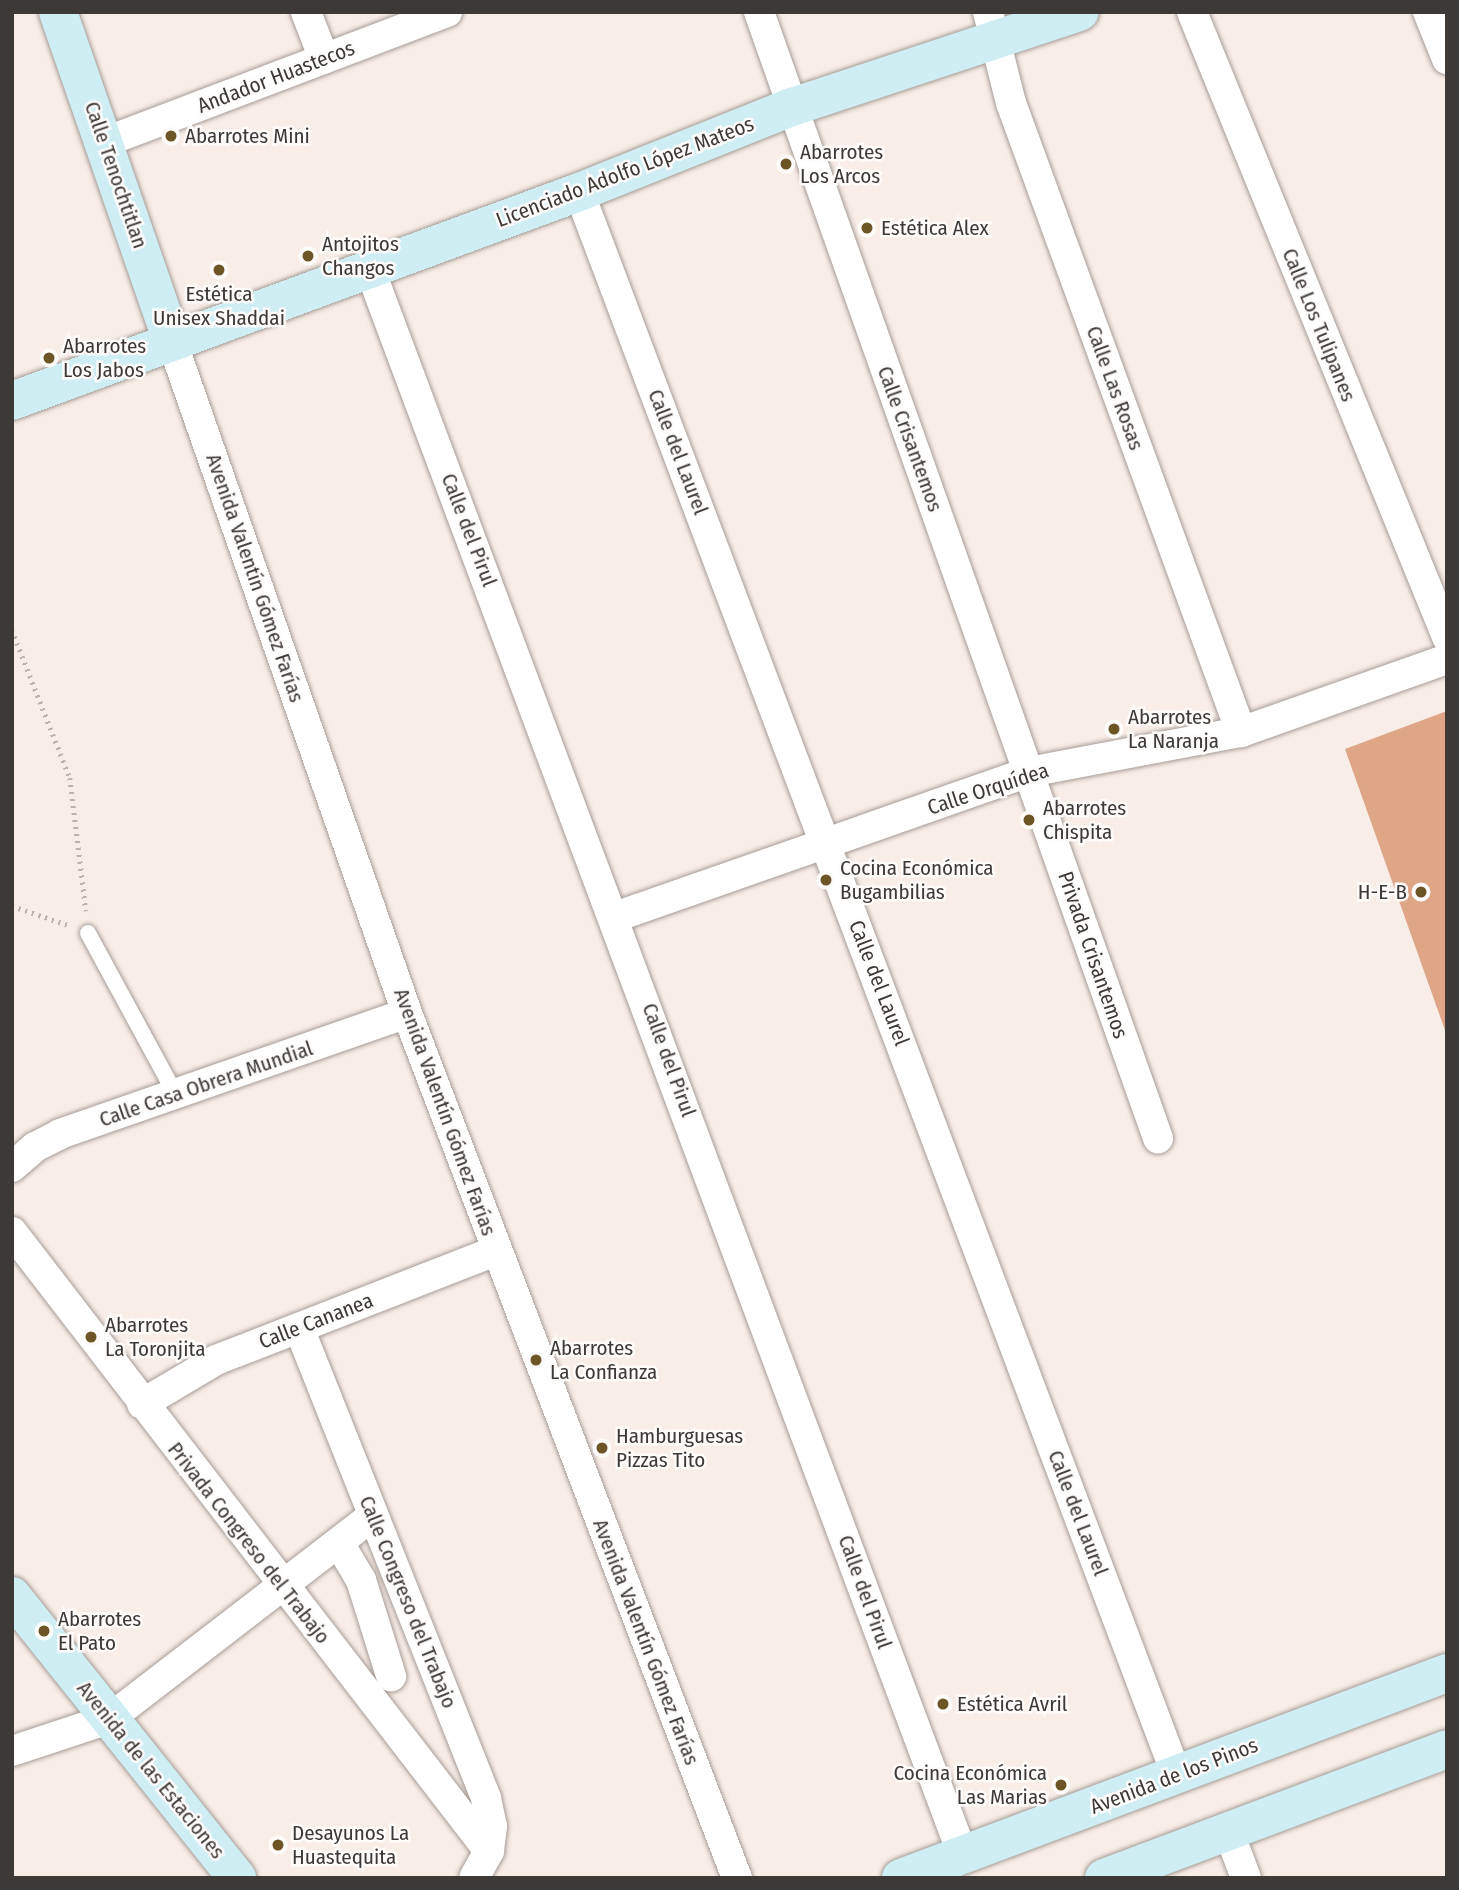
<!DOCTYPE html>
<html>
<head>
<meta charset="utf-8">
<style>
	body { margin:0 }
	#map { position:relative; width:1459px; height:1890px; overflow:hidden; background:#f8ede7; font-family:"Fira Sans Condensed",sans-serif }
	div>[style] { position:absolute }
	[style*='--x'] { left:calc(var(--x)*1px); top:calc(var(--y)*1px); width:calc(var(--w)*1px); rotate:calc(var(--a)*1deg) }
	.building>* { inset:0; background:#dea586 }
	.path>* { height:4.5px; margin-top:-2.25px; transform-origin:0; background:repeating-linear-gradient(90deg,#bab2ad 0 2px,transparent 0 7px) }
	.roads { filter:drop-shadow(0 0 2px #a69c96) drop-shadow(0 0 2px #a69c96) }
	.lane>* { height:16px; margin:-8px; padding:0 8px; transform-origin:8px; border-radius:8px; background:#fff }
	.street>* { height:30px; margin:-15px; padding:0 15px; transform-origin:15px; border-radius:15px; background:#fff }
	.secondary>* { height:38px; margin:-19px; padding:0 19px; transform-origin:19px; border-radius:19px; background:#ceeef4 }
	.dots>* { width:19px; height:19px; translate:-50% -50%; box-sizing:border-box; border:4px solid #fefcfb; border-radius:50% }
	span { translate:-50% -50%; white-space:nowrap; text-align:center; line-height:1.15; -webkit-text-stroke:5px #fefcfb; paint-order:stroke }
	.street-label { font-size:21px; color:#3d3937 }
	.poi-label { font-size:21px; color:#3d3937 }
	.left { translate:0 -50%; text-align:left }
	.right { translate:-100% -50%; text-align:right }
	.frame { position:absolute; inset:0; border:14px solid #3d3937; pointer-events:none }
</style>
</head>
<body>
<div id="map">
	<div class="building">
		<i style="clip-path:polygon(1447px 711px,1447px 1033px,1446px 1033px,1345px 749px)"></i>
	</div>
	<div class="path">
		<i style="--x:12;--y:630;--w:159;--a:68.6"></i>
		<i style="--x:70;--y:778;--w:134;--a:83.1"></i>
		<i style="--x:12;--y:906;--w:59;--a:18.7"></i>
	</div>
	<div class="roads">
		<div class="lane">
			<i style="--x:88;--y:933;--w:184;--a:61.5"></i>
		</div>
		<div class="street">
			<i style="--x:306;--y:12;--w:50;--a:69"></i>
			<i style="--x:759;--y:12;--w:1195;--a:70.49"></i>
			<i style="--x:988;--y:12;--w:94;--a:75.8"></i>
			<i style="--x:1011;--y:103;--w:670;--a:69.91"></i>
			<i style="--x:1192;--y:12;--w:675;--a:67.8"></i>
			<i style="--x:1428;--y:12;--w:51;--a:68"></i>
			<i style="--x:105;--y:142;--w:366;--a:-20.8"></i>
			<i style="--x:579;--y:192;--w:1691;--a:69.32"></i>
			<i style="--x:369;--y:267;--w:1696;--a:69.5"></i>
			<i style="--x:171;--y:339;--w:714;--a:70.7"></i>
			<i style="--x:407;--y:1013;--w:926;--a:69.12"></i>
			<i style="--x:615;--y:917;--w:439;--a:-19.3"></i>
			<i style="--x:1029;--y:772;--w:216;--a:-10.7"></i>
			<i style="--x:1241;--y:732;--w:219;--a:-19.5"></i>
			<i style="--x:12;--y:1167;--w:30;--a:-41"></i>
			<i style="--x:35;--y:1147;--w:28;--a:-27"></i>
			<i style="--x:60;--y:1134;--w:367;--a:-19.2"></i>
			<i style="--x:12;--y:1232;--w:781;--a:52.38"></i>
			<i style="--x:299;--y:1328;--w:506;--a:68.3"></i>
			<i style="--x:486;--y:1798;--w:29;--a:78"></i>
			<i style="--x:492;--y:1826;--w:25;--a:97"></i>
			<i style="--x:489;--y:1851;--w:31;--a:119"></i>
			<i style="--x:142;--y:1404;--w:86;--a:-30.7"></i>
			<i style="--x:216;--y:1360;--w:300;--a:-21.3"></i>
			<i style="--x:339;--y:1543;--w:43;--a:59.3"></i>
			<i style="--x:361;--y:1580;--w:101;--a:72.6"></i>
			<i style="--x:12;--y:1751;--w:102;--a:-18.3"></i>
			<i style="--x:109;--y:1719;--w:334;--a:-37.6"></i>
			<i style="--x:1228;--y:1830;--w:51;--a:69.4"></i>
		</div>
		<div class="secondary">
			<i style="--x:58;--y:12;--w:346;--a:70.9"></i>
			<i style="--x:12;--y:401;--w:604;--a:-20.23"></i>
			<i style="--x:579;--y:192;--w:229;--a:-21.8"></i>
			<i style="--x:792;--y:107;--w:303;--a:-18.3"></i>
			<i style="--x:12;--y:1596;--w:361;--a:51.4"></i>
			<i style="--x:901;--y:1878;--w:583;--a:-20.58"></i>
			<i style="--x:1104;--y:1878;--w:366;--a:-20.6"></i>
		</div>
	</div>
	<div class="dots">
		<i style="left:171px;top:136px;background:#6e5526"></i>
		<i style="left:786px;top:164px;background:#6e5526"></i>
		<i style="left:867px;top:228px;background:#6e5526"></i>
		<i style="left:308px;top:256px;background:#6e5526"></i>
		<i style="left:219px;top:270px;background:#6e5526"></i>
		<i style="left:49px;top:358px;background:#6e5526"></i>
		<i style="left:1114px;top:729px;background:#6e5526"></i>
		<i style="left:1029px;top:820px;background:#6e5526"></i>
		<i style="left:826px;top:880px;background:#6e5526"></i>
		<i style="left:1421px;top:892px;background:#6e5526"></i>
		<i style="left:91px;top:1337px;background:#6e5526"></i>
		<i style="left:536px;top:1360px;background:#6e5526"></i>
		<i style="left:602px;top:1448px;background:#6e5526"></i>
		<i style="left:44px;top:1631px;background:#6e5526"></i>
		<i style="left:943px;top:1704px;background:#6e5526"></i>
		<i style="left:1061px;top:1785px;background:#6e5526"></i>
		<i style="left:278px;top:1845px;background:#6e5526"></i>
	</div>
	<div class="street-label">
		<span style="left:276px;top:77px;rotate:-21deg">Andador Huastecos</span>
		<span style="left:625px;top:172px;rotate:-21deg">Licenciado Adolfo López Mateos</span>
		<span style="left:116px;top:175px;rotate:71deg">Calle Tenochtitlan</span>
		<span style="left:1319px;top:325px;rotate:68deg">Calle Los Tulipanes</span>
		<span style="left:1115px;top:388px;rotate:70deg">Calle Las Rosas</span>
		<span style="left:910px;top:439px;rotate:70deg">Calle Crisantemos</span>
		<span style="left:678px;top:452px;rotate:69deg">Calle del Laurel</span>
		<span style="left:469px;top:530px;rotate:69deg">Calle del Pirul</span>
		<span style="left:255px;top:578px;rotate:71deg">Avenida Valentín Gómez Farías</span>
		<span style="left:988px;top:789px;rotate:-18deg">Calle Orquídea</span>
		<span style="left:1093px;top:955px;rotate:71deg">Privada Crisantemos</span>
		<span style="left:879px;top:983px;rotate:69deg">Calle del Laurel</span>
		<span style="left:669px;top:1060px;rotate:70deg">Calle del Pirul</span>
		<span style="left:206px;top:1084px;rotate:-19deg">Calle Casa Obrera Mundial</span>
		<span style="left:445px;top:1112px;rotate:70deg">Avenida Valentín Gómez Farías</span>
		<span style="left:316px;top:1321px;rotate:-21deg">Calle Cananea</span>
		<span style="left:1078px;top:1513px;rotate:69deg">Calle del Laurel</span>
		<span style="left:249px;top:1543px;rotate:52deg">Privada Congreso del Trabajo</span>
		<span style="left:865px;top:1592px;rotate:70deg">Calle del Pirul</span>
		<span style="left:408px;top:1602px;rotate:68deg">Calle Congreso del Trabajo</span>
		<span style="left:646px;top:1642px;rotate:69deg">Avenida Valentín Gómez Farías</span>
		<span style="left:151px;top:1770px;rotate:51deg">Avenida de las Estaciones</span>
		<span style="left:1174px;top:1776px;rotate:-21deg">Avenida de los Pinos</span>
	</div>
	<div class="poi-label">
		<span class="left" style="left:185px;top:136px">Abarrotes Mini</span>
		<span class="left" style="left:800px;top:164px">Abarrotes<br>Los Arcos</span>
		<span class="left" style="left:881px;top:228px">Estética Alex</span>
		<span class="left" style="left:322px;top:256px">Antojitos<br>Changos</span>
		<span style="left:219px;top:306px">Estética<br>Unisex Shaddai</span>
		<span class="left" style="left:63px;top:358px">Abarrotes<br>Los Jabos</span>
		<span class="left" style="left:1128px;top:729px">Abarrotes<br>La Naranja</span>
		<span class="left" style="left:1043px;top:820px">Abarrotes<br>Chispita</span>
		<span class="left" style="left:840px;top:880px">Cocina Económica<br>Bugambilias</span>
		<span class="right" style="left:1407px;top:892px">H-E-B</span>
		<span class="left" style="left:105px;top:1337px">Abarrotes<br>La Toronjita</span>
		<span class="left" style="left:550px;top:1360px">Abarrotes<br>La Confianza</span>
		<span class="left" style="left:616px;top:1448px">Hamburguesas<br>Pizzas Tito</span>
		<span class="left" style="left:58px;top:1631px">Abarrotes<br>El Pato</span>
		<span class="left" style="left:957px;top:1704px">Estética Avril</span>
		<span class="right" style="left:1047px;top:1785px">Cocina Económica<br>Las Marias</span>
		<span class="left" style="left:292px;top:1845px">Desayunos La<br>Huastequita</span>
	</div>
	<div class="frame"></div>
</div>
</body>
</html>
